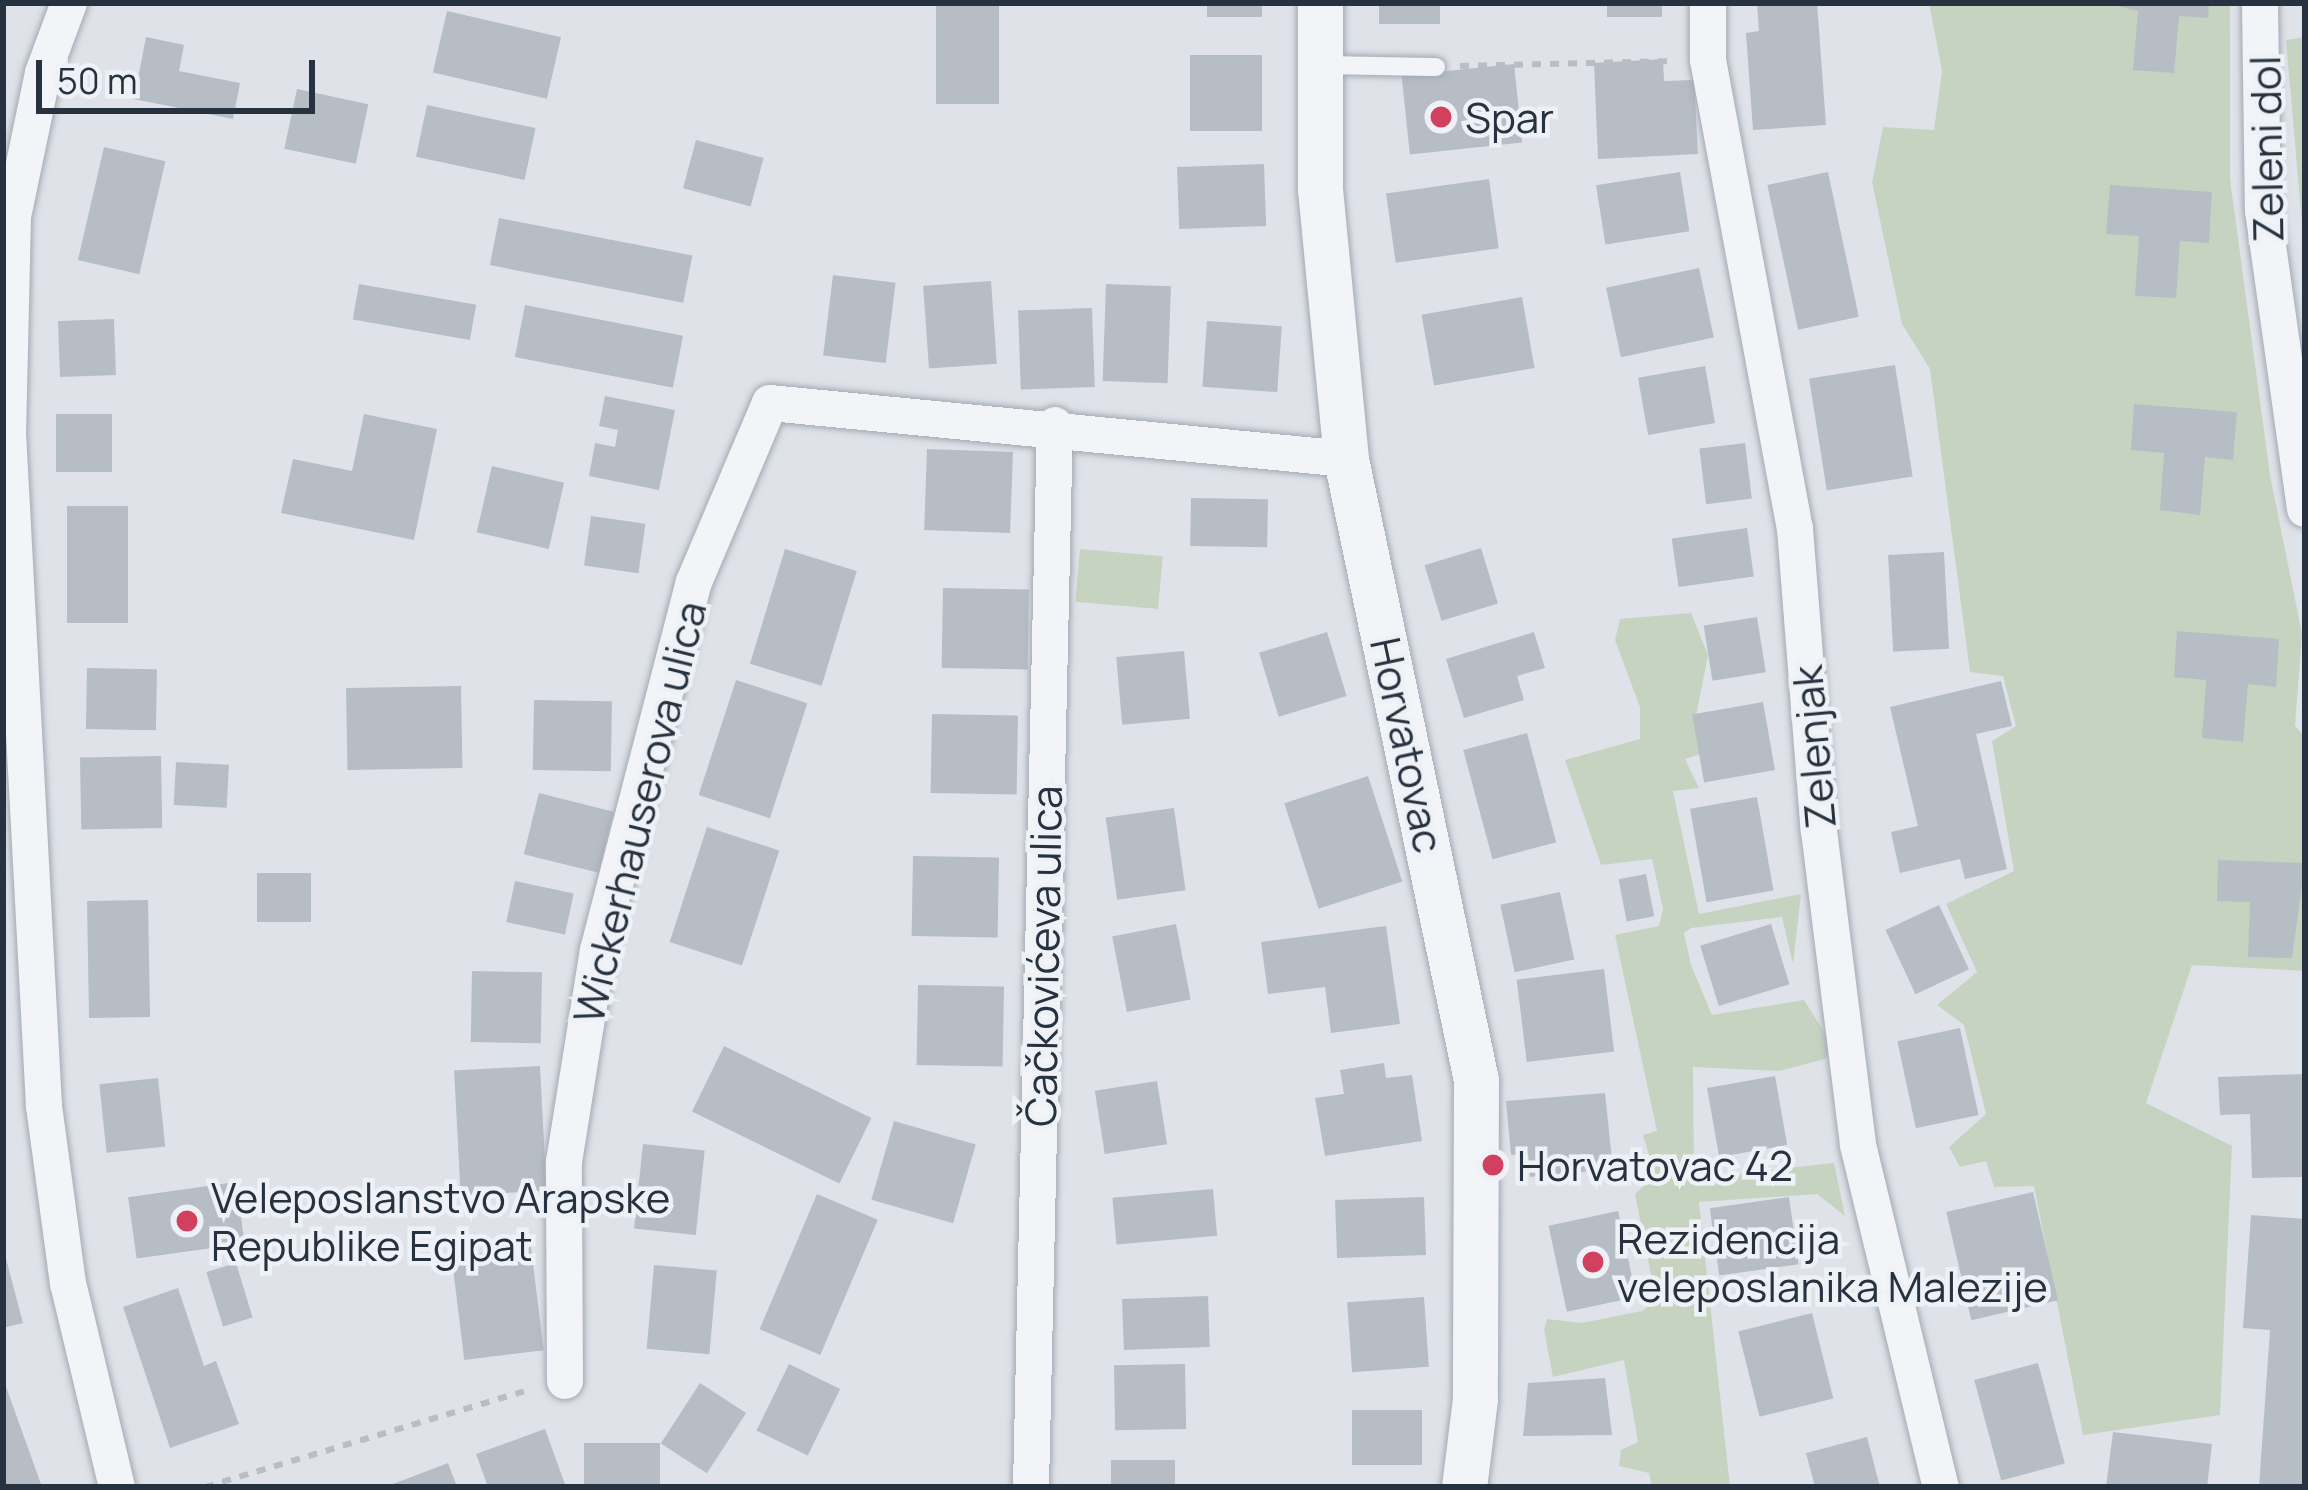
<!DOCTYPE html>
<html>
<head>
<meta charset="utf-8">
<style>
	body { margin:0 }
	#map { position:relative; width:2308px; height:1490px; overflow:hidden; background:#dfe3e9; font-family:Manrope,sans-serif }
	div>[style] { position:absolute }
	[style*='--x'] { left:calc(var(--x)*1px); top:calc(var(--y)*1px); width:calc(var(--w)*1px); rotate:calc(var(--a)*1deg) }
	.green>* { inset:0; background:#c6d3c0; transform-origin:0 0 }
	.building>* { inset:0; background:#b6bdc5; transform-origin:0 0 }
	.path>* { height:6px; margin-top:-3px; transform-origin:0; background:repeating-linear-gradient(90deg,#b9bec4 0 9px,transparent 0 18px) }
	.roads { filter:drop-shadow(0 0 3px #a4aab3) drop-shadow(0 0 3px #a4aab3) }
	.service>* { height:18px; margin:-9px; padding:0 9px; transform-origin:9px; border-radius:9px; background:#f2f4f7 }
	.minor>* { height:36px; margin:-18px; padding:0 18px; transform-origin:18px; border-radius:18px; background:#f2f4f7 }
	.tertiary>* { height:45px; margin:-22.5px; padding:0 22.5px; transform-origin:22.5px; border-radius:22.5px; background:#f2f4f7 }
	.dots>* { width:33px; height:33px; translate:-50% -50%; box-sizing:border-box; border:6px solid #eef2f6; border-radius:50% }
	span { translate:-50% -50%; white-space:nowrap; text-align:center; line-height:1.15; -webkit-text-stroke:9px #eef2f6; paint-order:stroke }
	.poi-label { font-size:42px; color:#273240 }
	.left { translate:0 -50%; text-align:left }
	.street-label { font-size:42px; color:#273240 }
	.frame { position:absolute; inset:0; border:6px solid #273240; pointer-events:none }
	.scale { position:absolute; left:36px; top:60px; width:279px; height:54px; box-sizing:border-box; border:6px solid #273240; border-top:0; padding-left:15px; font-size:36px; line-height:42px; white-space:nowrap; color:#273240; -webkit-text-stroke:9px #eef2f6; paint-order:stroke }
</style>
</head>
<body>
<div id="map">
	<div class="green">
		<i style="clip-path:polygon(1929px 3px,2230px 3px,2230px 179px,2270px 475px,2302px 634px,2295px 726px,2305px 737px,2305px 971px,2192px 965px,2146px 1103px,2232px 1146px,2220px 1415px,2083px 1435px,2034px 1186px,1994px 1187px,1986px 1161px,1960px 1167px,1949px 1147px,1986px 1114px,1964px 1025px,1937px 1005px,1977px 972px,1946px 904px,2014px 871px,1992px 741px,2016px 726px,2003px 676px,1970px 672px,1930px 369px,1902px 324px,1872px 182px,1883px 127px,1934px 130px,1942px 71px)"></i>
		<i style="clip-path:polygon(2305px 37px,2305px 258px,2286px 40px)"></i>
		<i style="left:1080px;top:549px;width:83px;height:53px;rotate:5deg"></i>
		<i style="clip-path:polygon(1691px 613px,1708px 655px,1695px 721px,1701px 754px,1685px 759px,1699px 788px,1673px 791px,1699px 914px,1801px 894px,1793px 964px,1782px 917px,1691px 928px,1684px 933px,1691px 965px,1712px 1015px,1804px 1000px,1833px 1046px,1825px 1059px,1779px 1071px,1693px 1067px,1694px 1178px,1834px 1163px,1845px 1216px,1817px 1194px,1699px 1202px,1730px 1487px,1652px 1487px,1649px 1473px,1619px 1466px,1621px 1450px,1638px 1442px,1624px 1360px,1553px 1377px,1544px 1330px,1547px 1319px,1582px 1323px,1642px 1311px,1656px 1300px,1635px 1194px,1655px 1176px,1643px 1135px,1657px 1131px,1615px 935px,1659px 926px,1663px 909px,1652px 859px,1601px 865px,1565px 760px,1640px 739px,1640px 707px,1615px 640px,1620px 619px)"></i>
	</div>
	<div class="building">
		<i style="left:936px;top:3px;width:63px;height:101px"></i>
		<i style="left:1207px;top:3px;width:55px;height:14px"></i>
		<i style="left:1379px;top:3px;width:61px;height:21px"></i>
		<i style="left:1607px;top:3px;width:55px;height:14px"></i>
		<i style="clip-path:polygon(1757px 3px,1817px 3px,1826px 125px,1753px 130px,1746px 33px,1759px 31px)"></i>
		<i style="clip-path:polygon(2106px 3px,2209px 3px,2208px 18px,2179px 16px,2174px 73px,2133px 70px,2138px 11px)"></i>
		<i style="left:447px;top:11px;width:117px;height:63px;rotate:13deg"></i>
		<i style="clip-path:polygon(146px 37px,184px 45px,179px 71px,240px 83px,233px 119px,134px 99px)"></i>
		<i style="left:1190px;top:55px;width:72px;height:76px"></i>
		<i style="clip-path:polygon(1663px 59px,1664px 81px,1694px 80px,1698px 154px,1598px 159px,1594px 63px)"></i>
		<i style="left:1514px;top:64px;width:79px;height:113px;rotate:84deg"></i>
		<i style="left:297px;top:89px;width:73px;height:61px;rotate:12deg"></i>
		<i style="left:427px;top:105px;width:111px;height:53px;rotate:12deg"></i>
		<i style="left:696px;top:140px;width:70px;height:50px;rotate:15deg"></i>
		<i style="left:104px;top:147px;width:63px;height:116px;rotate:13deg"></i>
		<i style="left:1264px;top:164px;width:62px;height:87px;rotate:88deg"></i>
		<i style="left:1680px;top:172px;width:60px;height:85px;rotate:81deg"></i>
		<i style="left:1828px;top:172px;width:148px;height:62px;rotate:78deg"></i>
		<i style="left:1489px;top:179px;width:70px;height:104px;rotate:82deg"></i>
		<i style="clip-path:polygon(2110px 185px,2212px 192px,2209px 243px,2180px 241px,2176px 298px,2135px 296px,2139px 236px,2106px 234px)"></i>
		<i style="left:499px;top:218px;width:197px;height:48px;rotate:11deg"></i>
		<i style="left:1699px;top:268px;width:71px;height:95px;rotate:78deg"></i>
		<i style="left:833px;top:275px;width:63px;height:81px;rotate:7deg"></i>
		<i style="left:991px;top:281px;width:83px;height:68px;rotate:86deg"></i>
		<i style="left:359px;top:284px;width:119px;height:36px;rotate:10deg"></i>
		<i style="left:1106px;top:284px;width:65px;height:97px;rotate:2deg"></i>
		<i style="left:1522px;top:297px;width:72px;height:102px;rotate:80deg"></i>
		<i style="left:525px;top:305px;width:161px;height:53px;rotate:11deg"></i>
		<i style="left:1092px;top:308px;width:79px;height:74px;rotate:88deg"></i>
		<i style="left:114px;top:319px;width:56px;height:56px;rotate:88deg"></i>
		<i style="left:1207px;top:321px;width:75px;height:66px;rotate:4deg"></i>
		<i style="left:1895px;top:365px;width:113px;height:87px;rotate:81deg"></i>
		<i style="left:1705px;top:366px;width:58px;height:68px;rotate:80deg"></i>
		<i style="clip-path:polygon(605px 396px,675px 410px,659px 490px,589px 476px,595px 443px,615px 447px,618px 430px,599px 426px)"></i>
		<i style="clip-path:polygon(2134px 404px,2237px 412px,2233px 460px,2205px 457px,2200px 515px,2160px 510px,2164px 453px,2131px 450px)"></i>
		<i style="left:56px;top:414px;width:56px;height:58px"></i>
		<i style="clip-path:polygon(364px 414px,437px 429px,414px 540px,281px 513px,293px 459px,352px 471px)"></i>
		<i style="left:1745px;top:443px;width:56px;height:46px;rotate:83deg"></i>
		<i style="left:927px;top:449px;width:86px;height:81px;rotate:2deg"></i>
		<i style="left:492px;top:466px;width:74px;height:68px;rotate:13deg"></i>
		<i style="left:1191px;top:498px;width:77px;height:48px;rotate:1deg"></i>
		<i style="left:67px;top:506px;width:61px;height:117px"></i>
		<i style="left:591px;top:516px;width:55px;height:50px;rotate:8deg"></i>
		<i style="left:1747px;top:528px;width:49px;height:76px;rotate:82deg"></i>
		<i style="left:1481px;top:548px;width:58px;height:59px;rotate:73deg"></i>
		<i style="left:785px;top:549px;width:75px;height:120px;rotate:17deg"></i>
		<i style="left:1944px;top:552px;width:97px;height:56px;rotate:87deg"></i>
		<i style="left:943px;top:588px;width:86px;height:80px;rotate:1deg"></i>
		<i style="left:1757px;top:617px;width:56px;height:54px;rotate:81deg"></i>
		<i style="clip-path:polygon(2177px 631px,2279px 639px,2276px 687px,2248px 684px,2243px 742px,2202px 738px,2206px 680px,2174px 677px)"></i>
		<i style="left:1327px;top:632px;width:67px;height:71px;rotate:73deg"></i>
		<i style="clip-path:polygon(1534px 632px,1545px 668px,1517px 676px,1524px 700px,1464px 718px,1446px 659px)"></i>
		<i style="left:1184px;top:651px;width:68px;height:68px;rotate:85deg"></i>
		<i style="left:87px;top:668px;width:70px;height:61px;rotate:1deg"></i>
		<i style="left:736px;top:680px;width:75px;height:121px;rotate:18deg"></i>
		<i style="clip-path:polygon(2001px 681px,2012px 726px,1976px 734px,2007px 869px,1965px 879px,1960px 859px,1900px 873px,1891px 832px,1918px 826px,1890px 707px)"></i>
		<i style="left:461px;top:686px;width:82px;height:115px;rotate:89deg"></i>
		<i style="left:534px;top:700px;width:78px;height:70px;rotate:1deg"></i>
		<i style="left:1763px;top:702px;width:69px;height:72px;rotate:80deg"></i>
		<i style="left:932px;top:714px;width:86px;height:79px;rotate:1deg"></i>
		<i style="left:1527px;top:733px;width:113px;height:66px;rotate:75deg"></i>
		<i style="left:161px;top:756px;width:72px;height:81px;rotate:89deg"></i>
		<i style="left:176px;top:762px;width:53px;height:43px;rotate:3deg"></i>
		<i style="left:1368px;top:776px;width:111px;height:88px;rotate:72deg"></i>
		<i style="left:539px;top:793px;width:77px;height:63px;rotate:14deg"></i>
		<i style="left:1757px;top:797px;width:95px;height:68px;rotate:80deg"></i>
		<i style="left:1174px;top:808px;width:83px;height:69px;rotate:82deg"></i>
		<i style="left:707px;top:827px;width:76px;height:121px;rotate:18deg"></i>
		<i style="left:913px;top:856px;width:86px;height:80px;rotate:1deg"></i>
		<i style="clip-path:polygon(2218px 860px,2305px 863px,2292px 958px,2248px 957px,2250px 902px,2217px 901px)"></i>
		<i style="left:257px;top:873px;width:54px;height:49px"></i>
		<i style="left:1646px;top:874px;width:43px;height:28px;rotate:79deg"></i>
		<i style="left:515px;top:881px;width:60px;height:42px;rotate:12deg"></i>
		<i style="left:1560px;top:892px;width:69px;height:61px;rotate:78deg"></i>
		<i style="left:148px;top:900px;width:117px;height:61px;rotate:89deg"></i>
		<i style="left:1939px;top:905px;width:71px;height:59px;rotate:65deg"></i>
		<i style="left:1176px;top:924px;width:77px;height:65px;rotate:79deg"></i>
		<i style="left:1771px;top:924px;width:63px;height:74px;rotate:73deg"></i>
		<i style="clip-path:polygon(1386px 926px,1400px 1024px,1331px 1033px,1325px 987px,1268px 994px,1261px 942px)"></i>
		<i style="left:1604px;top:969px;width:83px;height:88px;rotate:83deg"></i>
		<i style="left:472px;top:971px;width:70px;height:71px;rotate:1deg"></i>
		<i style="left:918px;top:985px;width:86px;height:80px;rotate:1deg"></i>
		<i style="left:1960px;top:1028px;width:89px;height:64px;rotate:78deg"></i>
		<i style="left:724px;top:1046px;width:164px;height:73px;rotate:26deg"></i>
		<i style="clip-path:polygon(1384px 1063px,1386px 1078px,1412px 1075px,1422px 1141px,1325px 1156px,1315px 1098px,1344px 1094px,1340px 1070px)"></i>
		<i style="left:540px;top:1066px;width:125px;height:86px;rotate:87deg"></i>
		<i style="clip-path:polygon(2305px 1074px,2304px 1177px,2252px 1178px,2250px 1114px,2220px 1115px,2218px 1077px)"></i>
		<i style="left:1775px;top:1076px;width:70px;height:69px;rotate:80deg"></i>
		<i style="left:158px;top:1078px;width:69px;height:59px;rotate:84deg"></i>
		<i style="left:1157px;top:1081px;width:64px;height:63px;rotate:81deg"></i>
		<i style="clip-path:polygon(1605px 1093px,1613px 1169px,1530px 1177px,1528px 1154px,1511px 1155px,1506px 1101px)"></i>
		<i style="left:894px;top:1121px;width:85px;height:82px;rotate:16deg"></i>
		<i style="left:643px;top:1144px;width:62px;height:85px;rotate:6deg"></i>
		<i style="left:236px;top:1182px;width:62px;height:109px;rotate:82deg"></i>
		<i style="left:1213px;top:1189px;width:47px;height:101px;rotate:85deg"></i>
		<i style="left:2033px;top:1192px;width:111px;height:89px;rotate:77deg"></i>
		<i style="left:817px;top:1194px;width:66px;height:147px;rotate:23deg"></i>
		<i style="left:1424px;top:1197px;width:58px;height:89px;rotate:88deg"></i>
		<i style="left:1789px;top:1197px;width:68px;height:80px;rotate:82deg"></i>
		<i style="left:1618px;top:1211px;width:88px;height:71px;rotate:78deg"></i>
		<i style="clip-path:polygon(2251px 1215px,2305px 1219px,2305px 1487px,2259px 1487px,2270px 1330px,2243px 1328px)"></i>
		<i style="clip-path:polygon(3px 1247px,23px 1323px,3px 1328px)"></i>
		<i style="left:531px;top:1247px;width:104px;height:80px;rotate:83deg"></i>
		<i style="left:236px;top:1263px;width:57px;height:31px;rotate:73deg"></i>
		<i style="left:654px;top:1265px;width:63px;height:84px;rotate:5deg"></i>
		<i style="clip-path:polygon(178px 1288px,204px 1366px,216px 1361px,239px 1424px,170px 1448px,123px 1307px)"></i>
		<i style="left:1208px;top:1296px;width:51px;height:86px;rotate:88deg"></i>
		<i style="left:1424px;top:1297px;width:70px;height:77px;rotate:86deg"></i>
		<i style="left:1812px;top:1313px;width:88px;height:76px;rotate:76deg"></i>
		<i style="left:2038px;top:1363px;width:104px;height:66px;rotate:75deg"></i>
		<i style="left:789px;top:1364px;width:57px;height:74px;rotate:26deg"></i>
		<i style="left:1185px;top:1364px;width:65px;height:71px;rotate:89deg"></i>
		<i style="clip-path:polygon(1605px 1378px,1612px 1435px,1523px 1436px,1528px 1383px)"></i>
		<i style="clip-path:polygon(3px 1381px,4px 1381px,42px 1487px,3px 1487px)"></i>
		<i style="left:700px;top:1383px;width:55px;height:72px;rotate:33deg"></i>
		<i style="left:1352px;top:1410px;width:70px;height:55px"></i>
		<i style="clip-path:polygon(545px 1429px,566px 1487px,488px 1487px,476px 1454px)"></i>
		<i style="clip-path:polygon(2113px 1432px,2212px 1444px,2207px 1487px,2106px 1487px)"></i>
		<i style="clip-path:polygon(1867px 1437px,1880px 1487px,1815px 1487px,1806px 1453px)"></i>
		<i style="left:660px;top:1443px;width:44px;height:76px;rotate:90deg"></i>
		<i style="left:1111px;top:1460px;width:64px;height:27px"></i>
		<i style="clip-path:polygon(448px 1463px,457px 1487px,385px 1487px)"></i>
	</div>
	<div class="path">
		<i style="--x:1460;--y:66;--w:215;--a:-1.3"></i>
		<i style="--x:205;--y:1487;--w:338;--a:-16.7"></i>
	</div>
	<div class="roads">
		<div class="service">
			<i style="--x:1321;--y:65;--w:115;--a:1"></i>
		</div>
		<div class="minor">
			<i style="--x:69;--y:3;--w:75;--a:110.4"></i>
			<i style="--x:43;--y:73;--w:146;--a:101.8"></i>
			<i style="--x:13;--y:216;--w:217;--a:91.3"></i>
			<i style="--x:8;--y:433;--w:674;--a:86.94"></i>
			<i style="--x:44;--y:1106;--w:179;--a:82.3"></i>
			<i style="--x:68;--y:1283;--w:210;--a:76.5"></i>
			<i style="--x:1708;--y:3;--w:57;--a:90"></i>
			<i style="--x:1708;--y:60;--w:477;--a:79.5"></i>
			<i style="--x:1795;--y:529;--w:303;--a:85.5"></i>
			<i style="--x:1819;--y:831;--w:316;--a:82.9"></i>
			<i style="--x:1858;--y:1145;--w:352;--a:76.4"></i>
			<i style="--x:2260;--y:3;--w:207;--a:89.2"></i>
			<i style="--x:2263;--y:210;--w:302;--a:82"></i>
			<i style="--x:565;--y:1381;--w:219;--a:-90.3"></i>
			<i style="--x:564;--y:1162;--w:215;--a:-80.9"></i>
			<i style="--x:598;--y:950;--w:380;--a:-75.4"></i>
			<i style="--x:694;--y:582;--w:194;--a:-67"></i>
			<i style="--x:770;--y:403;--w:579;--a:5.55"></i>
			<i style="--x:1031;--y:1487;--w:1062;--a:-88.71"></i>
		</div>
		<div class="tertiary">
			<i style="--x:1320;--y:3;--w:186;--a:90"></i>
			<i style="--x:1320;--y:189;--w:271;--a:84.5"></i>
			<i style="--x:1346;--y:459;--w:634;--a:78.18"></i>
			<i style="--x:1476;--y:1080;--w:319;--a:90.2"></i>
			<i style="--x:1475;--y:1399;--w:89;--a:97.1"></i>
		</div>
	</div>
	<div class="dots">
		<i style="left:1441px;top:117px;background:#d1405f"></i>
		<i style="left:1493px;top:1165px;background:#d1405f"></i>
		<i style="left:187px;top:1221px;background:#d1405f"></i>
		<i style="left:1593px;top:1262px;background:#d1405f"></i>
	</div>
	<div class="poi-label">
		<span class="left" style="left:1465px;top:117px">Spar</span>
		<span class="left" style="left:1517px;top:1165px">Horvatovac 42</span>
		<span class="left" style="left:211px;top:1221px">Veleposlanstvo Arapske<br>Republike Egipat</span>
		<span class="left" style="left:1617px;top:1262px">Rezidencija<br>veleposlanika Malezije</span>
	</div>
	<div class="street-label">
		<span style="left:2266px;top:149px;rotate:-91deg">Zeleni dol</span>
		<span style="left:1408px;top:745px;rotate:78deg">Horvatovac</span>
		<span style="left:1813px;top:747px;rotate:-95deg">Zelenjak</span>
		<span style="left:639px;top:812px;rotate:-76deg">Wickerhauserova ulica</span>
		<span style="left:1043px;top:956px;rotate:-89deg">Čačkovićeva ulica</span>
	</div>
	<div class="frame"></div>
	<div class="scale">50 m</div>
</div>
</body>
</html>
